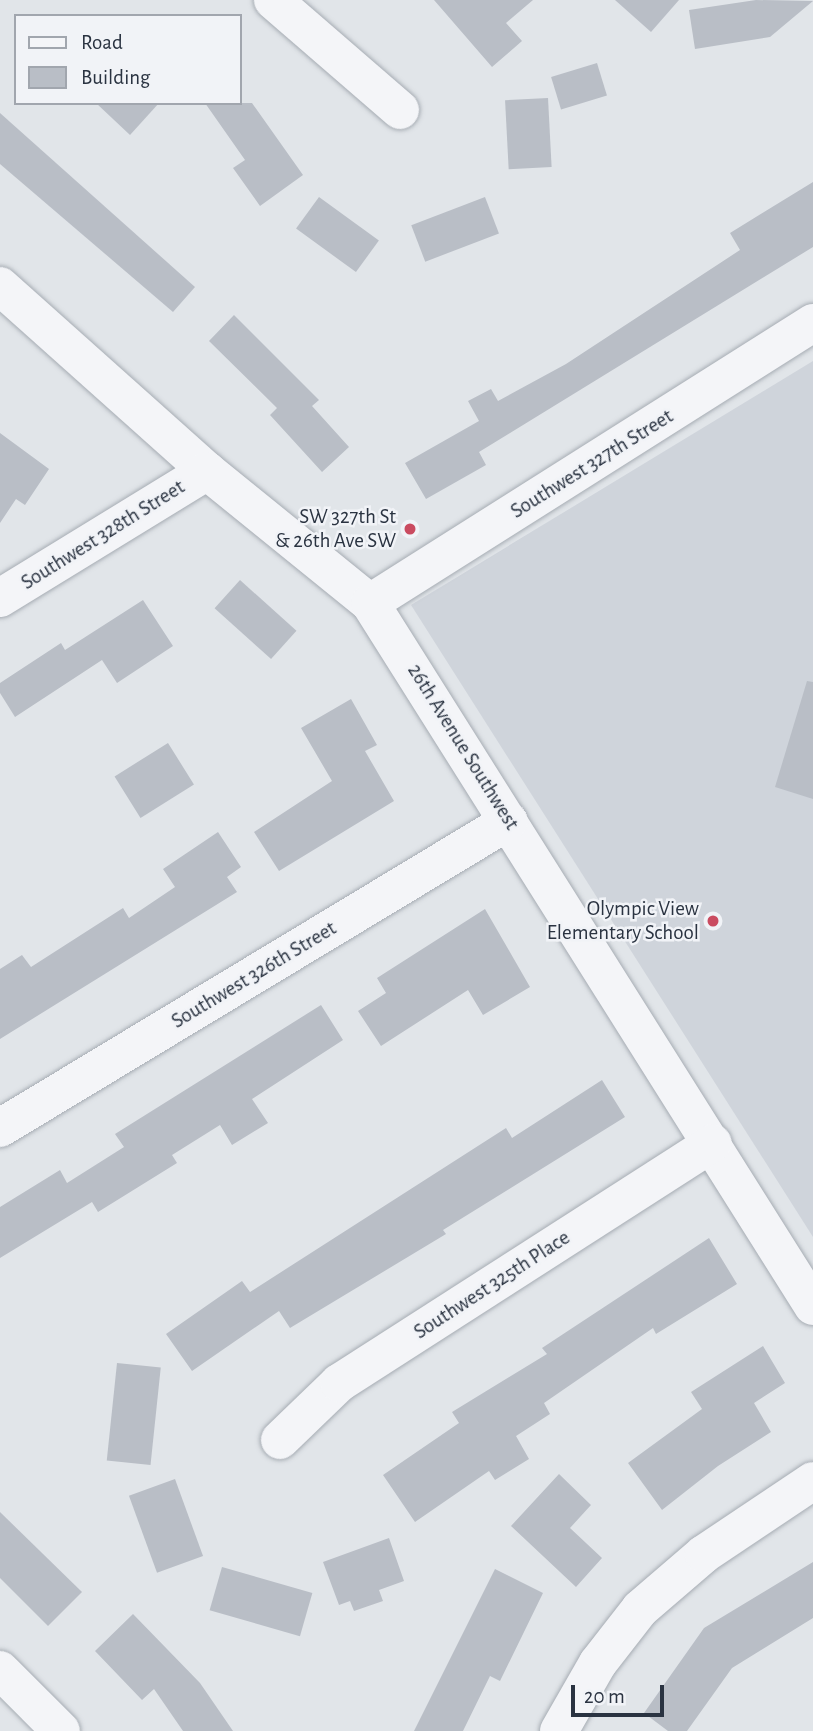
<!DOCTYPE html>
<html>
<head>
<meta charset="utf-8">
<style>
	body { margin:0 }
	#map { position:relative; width:813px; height:1731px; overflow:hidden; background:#e1e5e9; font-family:"Alegreya Sans",sans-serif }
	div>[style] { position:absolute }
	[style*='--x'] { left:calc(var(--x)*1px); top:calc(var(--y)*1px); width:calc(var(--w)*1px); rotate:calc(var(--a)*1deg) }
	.built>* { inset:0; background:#cfd4db }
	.building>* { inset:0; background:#b9bec6; transform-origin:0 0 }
	.roads { filter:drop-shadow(0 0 2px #a6acb3) drop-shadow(0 0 2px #a6acb3) }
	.minor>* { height:38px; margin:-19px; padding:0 19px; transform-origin:19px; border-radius:19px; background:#f4f5f8 }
	.dots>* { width:19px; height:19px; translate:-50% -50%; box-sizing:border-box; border:4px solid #f1f3f7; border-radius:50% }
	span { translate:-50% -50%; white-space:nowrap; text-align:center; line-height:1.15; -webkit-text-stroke:5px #f1f3f7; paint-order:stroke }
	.street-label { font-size:21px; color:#2a3341 }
	.poi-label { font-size:21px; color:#2a3341 }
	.right { translate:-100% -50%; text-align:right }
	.legend { position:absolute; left:14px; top:14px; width:228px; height:91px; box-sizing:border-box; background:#f1f3f7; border:2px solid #a1a6ae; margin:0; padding:9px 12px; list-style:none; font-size:21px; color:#2a3341 }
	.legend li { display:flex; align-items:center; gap:14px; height:35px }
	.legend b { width:35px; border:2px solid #a1a6ae }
	.scale { position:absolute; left:571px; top:1685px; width:93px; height:32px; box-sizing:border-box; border:4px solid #2a3341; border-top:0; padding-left:9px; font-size:21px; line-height:24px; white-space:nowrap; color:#2a3341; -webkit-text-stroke:5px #f1f3f7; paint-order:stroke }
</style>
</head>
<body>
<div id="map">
	<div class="built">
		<i style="clip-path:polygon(813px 361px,813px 1237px,411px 605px)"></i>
	</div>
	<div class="building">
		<i style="clip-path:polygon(434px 0,533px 0,506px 23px,522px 41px,492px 67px)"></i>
		<i style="clip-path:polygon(615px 0,679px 0,651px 32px)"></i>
		<i style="clip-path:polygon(756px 0,813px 1px,770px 37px,695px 49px,689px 10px)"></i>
		<i style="left:597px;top:63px;width:34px;height:48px;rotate:73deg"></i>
		<i style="left:548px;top:98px;width:69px;height:43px;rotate:87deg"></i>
		<i style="clip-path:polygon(96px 103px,159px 103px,130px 135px)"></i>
		<i style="clip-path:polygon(205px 103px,252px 103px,303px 175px,260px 206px,233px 168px,245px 160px)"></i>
		<i style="clip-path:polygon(0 113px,195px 287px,173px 312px,0 164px)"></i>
		<i style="clip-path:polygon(813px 182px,813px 247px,479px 452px,486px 465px,426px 499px,405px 463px,479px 421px,468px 401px,491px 389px,498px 401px,566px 364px,740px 250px,730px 233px)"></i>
		<i style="left:319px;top:197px;width:74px;height:39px;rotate:36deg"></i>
		<i style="left:485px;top:197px;width:39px;height:79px;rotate:69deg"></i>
		<i style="clip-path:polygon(234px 315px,319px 400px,312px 406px,349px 447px,322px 472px,270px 415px,277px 408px,209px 341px)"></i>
		<i style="clip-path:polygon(0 433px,49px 469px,25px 505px,16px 499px,0 523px)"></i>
		<i style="left:240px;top:580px;width:76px;height:38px;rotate:42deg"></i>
		<i style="clip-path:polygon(143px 600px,173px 646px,117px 683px,102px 660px,15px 717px,0 693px,0 683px,61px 643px,65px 650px)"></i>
		<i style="clip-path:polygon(807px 681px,813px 682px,813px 799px,775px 787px)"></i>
		<i style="clip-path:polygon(351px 699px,377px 745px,365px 751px,394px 801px,279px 871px,254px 832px,332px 781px,301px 728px)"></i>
		<i style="left:168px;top:743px;width:49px;height:63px;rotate:58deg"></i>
		<i style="clip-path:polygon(218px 832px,241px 867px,227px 877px,237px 892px,0 1039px,0 969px,22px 955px,31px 967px,123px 908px,129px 918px,175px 887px,163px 869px)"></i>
		<i style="clip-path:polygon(485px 909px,530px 987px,483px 1015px,468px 990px,381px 1046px,358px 1011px,386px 993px,377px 978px)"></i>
		<i style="clip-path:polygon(321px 1005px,343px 1040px,252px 1099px,268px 1123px,232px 1145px,220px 1125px,172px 1155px,177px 1163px,98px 1212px,92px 1202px,0 1258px,0 1207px,60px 1170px,67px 1183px,124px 1147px,115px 1134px)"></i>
		<i style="clip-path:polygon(602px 1080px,625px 1117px,443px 1230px,446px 1234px,290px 1328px,279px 1311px,192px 1371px,166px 1334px,242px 1281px,250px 1292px,506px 1128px,512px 1138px)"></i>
		<i style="clip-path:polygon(709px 1238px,737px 1284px,656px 1334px,653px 1328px,544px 1403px,550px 1414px,516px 1436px,529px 1459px,495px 1480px,489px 1471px,415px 1522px,383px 1475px,459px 1423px,452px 1412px,547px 1354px,542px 1348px)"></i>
		<i style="clip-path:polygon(763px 1346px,785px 1383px,754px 1403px,771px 1432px,718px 1466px,662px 1510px,628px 1463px,702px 1409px,691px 1392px)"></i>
		<i style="left:117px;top:1363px;width:44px;height:98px;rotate:6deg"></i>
		<i style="clip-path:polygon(559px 1474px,591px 1505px,570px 1528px,602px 1558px,576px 1587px,511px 1526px)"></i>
		<i style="left:175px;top:1479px;width:82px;height:49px;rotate:70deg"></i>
		<i style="clip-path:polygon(0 1512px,82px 1592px,48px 1626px,0 1578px)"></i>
		<i style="clip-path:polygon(389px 1538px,404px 1581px,379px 1590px,383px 1601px,354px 1611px,350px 1601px,339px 1605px,323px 1562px)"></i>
		<i style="clip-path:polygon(813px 1562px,813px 1618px,732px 1668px,687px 1731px,668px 1731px,644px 1713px,704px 1628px)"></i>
		<i style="left:222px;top:1567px;width:94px;height:45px;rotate:16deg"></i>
		<i style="clip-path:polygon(495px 1569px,543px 1593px,500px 1681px,490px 1676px,463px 1731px,414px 1731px)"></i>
		<i style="clip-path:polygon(133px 1614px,200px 1683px,233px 1731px,183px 1731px,154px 1689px,142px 1700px,95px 1651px)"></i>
	</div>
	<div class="roads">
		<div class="minor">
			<i style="--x:273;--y:0;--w:168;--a:40.9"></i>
			<i style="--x:0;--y:286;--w:278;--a:41.8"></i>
			<i style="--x:207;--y:471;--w:210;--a:39"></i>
			<i style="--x:370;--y:603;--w:831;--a:57.78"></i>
			<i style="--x:0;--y:598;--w:243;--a:-31.5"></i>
			<i style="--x:370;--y:603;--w:524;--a:-32.3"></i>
			<i style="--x:0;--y:1128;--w:594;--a:-31.1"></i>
			<i style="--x:280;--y:1440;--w:82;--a:-44"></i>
			<i style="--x:339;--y:1383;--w:444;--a:-32.7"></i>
			<i style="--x:0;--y:1670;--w:86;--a:45"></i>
			<i style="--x:559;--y:1731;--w:78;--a:-60.2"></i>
			<i style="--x:598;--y:1663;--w:68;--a:-52.1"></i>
			<i style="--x:640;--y:1609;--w:84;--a:-40.7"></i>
			<i style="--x:704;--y:1554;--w:131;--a:-33.8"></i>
		</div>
	</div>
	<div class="dots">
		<i style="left:410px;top:529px;background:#ca4b60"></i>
		<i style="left:713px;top:921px;background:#ca4b60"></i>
	</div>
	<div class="street-label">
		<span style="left:592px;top:464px;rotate:-32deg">Southwest 327th Street</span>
		<span style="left:103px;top:535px;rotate:-32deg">Southwest 328th Street</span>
		<span style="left:463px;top:747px;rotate:58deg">26th Avenue Southwest</span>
		<span style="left:254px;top:975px;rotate:-31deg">Southwest 326th Street</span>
		<span style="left:492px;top:1285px;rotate:-33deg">Southwest 325th Place</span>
	</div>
	<div class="poi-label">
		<span class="right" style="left:396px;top:529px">SW 327th St<br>&amp; 26th Ave SW</span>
		<span class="right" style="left:699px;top:921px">Olympic View<br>Elementary School</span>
	</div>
	<ul class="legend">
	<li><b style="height:9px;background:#f4f5f8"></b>Road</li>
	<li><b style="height:19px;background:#b9bec6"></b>Building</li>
	</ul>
	<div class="scale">20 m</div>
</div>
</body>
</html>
